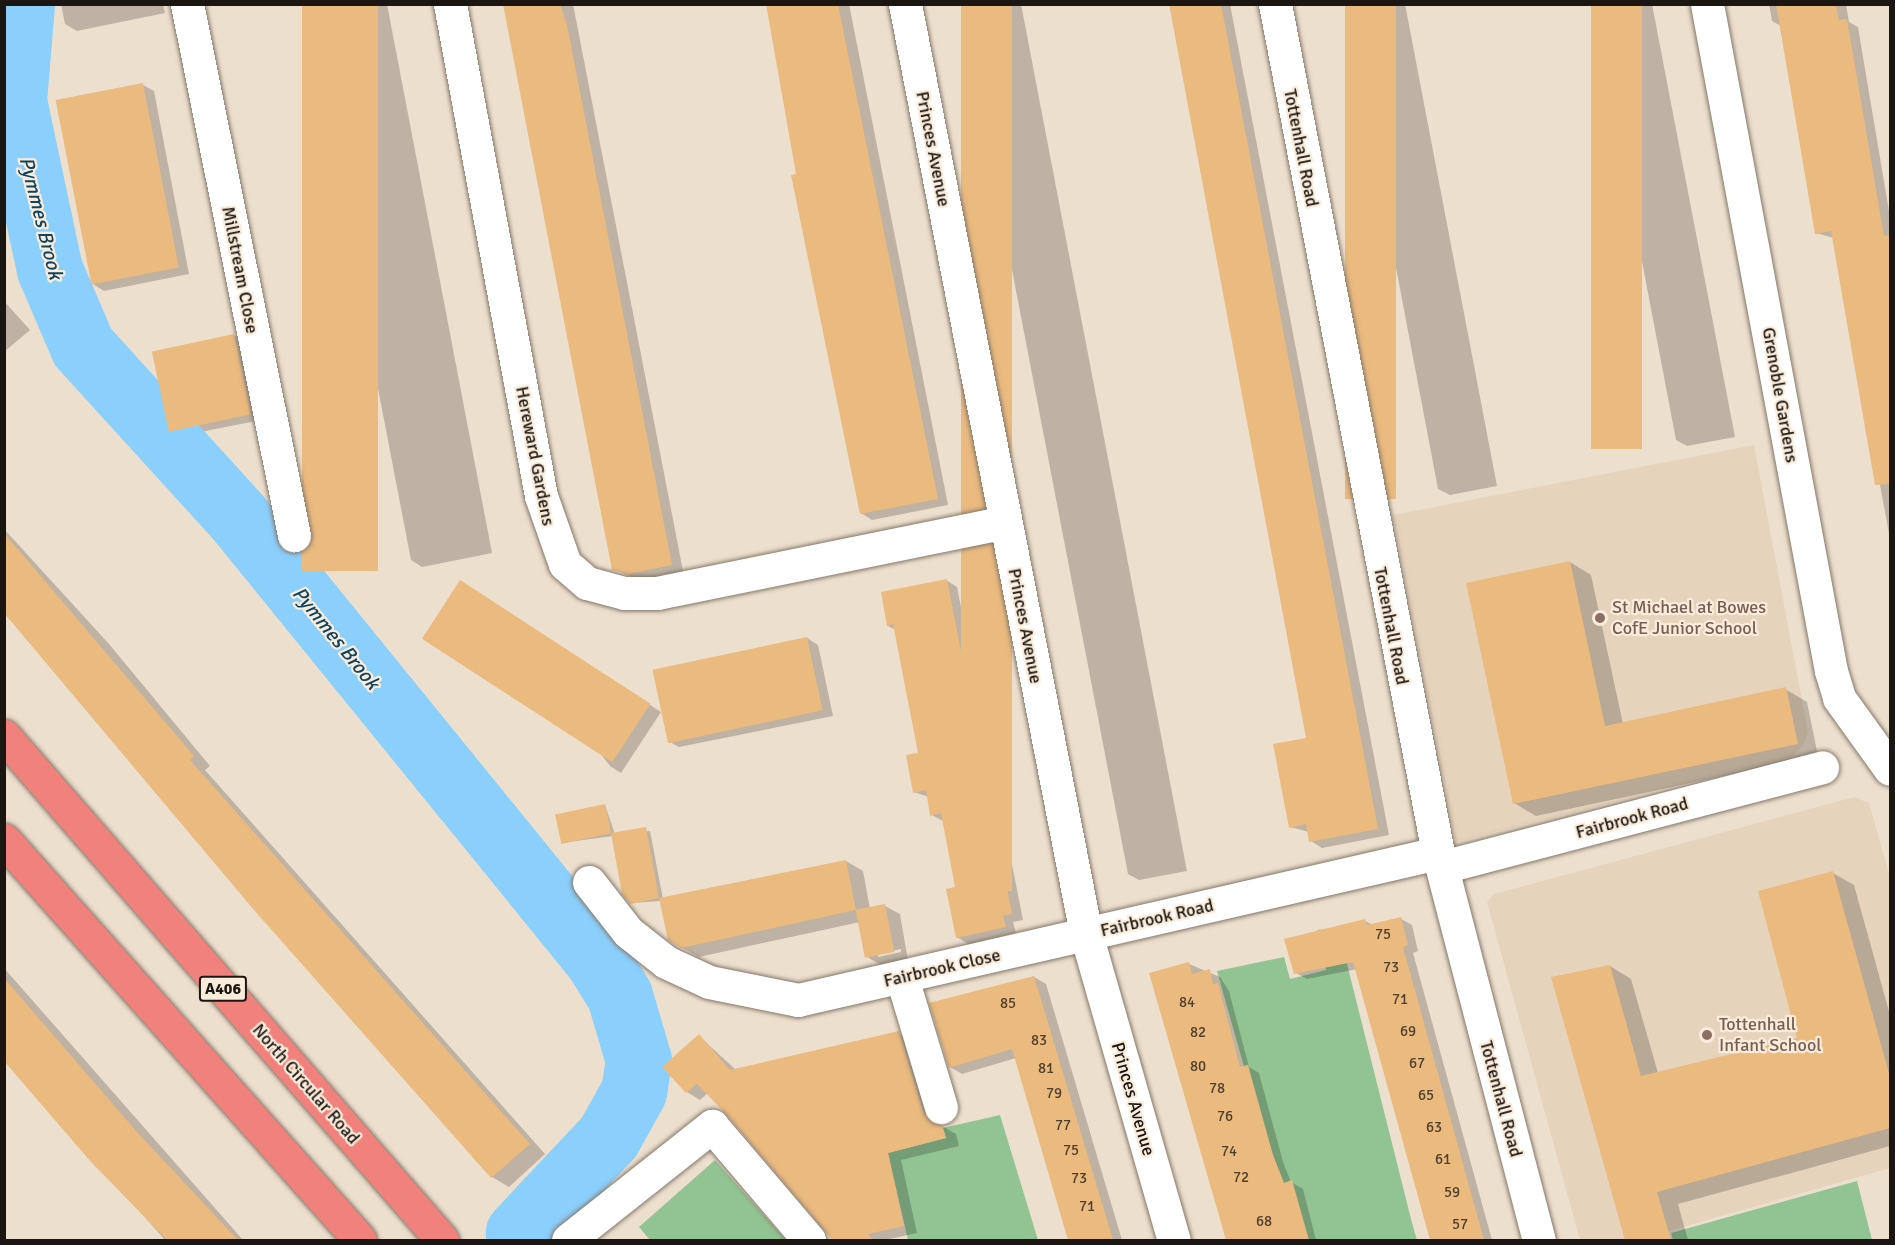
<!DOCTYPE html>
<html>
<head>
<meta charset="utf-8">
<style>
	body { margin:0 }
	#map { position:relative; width:1895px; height:1245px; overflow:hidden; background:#eddfce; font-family:Signika,sans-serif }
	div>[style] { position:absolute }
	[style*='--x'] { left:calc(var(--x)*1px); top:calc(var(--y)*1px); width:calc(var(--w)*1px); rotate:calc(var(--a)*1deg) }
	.built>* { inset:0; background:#e6d3bc }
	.green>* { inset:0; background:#92c493 }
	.shadow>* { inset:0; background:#0003 }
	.river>* { height:66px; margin:-33px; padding:0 33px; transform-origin:33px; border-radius:33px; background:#8bcffc }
	.building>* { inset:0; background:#eaba7f; transform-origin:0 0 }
	.roads { filter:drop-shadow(0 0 2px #847869) drop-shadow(0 0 2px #847869) }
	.minor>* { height:33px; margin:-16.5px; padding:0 16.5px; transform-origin:16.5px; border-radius:16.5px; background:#fff }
	.highway>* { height:33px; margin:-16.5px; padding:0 16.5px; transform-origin:16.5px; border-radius:16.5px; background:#f1817c }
	.dots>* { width:16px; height:16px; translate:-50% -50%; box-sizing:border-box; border:3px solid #faecdb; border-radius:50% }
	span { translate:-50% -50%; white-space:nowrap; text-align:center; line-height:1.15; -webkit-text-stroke:4.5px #faecdb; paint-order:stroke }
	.number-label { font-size:15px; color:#4f3f2c }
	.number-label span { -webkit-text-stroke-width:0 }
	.shield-label span { padding:2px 4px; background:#faecdb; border:2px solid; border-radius:4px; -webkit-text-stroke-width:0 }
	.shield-label { font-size:16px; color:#1b1611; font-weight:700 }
	.street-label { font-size:18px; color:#1b1611 }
	.education-label { font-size:18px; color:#785e54 }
	.left { translate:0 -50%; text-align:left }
	.water-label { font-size:20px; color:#0e4462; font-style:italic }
	.frame { position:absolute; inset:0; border:6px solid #1b1611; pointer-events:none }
</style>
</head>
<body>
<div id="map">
	<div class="built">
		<i style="clip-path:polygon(1754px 445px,1808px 732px,1804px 744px,1793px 756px,1456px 842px,1393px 515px)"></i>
		<i style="clip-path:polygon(1854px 797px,1869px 803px,1890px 877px,1890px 1168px,1637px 1240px,1580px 1240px,1487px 902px,1494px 894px)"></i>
	</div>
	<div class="green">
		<i style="clip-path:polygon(1338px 928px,1412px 1223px,1417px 1240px,1293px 1240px,1217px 971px,1284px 957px,1290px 979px,1326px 970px,1317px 930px)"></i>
		<i style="clip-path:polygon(1000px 1115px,1038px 1240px,908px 1240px,888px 1153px,946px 1138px,943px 1128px)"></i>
		<i style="clip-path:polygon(715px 1160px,786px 1240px,650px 1240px,639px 1227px)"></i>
		<i style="clip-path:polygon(1857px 1181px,1872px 1240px,1673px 1240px,1671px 1233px)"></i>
	</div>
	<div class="shadow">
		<i style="clip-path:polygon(61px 4px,163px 4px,165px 13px,77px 31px,65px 24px)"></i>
		<i style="clip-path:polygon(304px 4px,387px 4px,492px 553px,422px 567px,411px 560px)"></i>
		<i style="clip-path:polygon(505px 4px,573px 4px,683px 571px,640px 580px,613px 569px)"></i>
		<i style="clip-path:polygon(768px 4px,849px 4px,948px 505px,872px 520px,861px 513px)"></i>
		<i style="clip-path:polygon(961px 4px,1021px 4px,1187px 871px,1139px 880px,1128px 874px)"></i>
		<i style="clip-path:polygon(1170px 4px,1230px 4px,1389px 835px,1322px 848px,1311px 841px,1309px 832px,1290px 827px,1308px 739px)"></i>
		<i style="clip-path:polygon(1346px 4px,1405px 4px,1497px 486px,1450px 495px,1438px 489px)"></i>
		<i style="clip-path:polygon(1593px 4px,1652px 4px,1735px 437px,1687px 446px,1676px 440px)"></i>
		<i style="clip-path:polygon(1769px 4px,1846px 4px,1849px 22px,1858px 27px,1890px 217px,1890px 539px,1834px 238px,1816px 233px,1781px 26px,1772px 21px)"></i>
		<i style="clip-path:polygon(143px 85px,154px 91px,189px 274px,104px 291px,93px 284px)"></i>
		<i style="clip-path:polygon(4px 301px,30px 330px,4px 352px)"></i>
		<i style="clip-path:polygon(234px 335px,245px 342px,261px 420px,180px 436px,169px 430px)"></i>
		<i style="clip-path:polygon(4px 529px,109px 644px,210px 766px,205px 770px,545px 1154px,509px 1187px,492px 1177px,4px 612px)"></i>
		<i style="clip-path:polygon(1570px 562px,1591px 575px,1623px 724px,1785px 689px,1807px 702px,1818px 756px,1536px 816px,1514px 803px)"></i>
		<i style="clip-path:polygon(946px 580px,957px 587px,1023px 920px,1013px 922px,1016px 933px,968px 944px,957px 937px,957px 888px,943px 821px,932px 815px,929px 797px,914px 792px,919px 754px,896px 630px,888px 626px)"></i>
		<i style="clip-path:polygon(472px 589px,661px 712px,621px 773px,610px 766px)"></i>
		<i style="clip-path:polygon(807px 638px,818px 645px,833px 716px,679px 747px,668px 741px)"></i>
		<i style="clip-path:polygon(evenodd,605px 805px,615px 834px,650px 831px,663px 899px,846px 861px,863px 871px,870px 909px,885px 906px,900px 914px,908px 961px,883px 966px,867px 957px,860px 922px,699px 957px,681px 947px,661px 901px,631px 903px,613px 836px,562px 843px,605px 805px,901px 949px,901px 952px,878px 957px,878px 954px,901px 949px)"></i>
		<i style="clip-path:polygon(1833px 873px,1854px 885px,1890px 1015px,1890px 1146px,1678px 1204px,1688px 1240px,1626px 1240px,1553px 978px,1610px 966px,1631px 979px,1658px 1073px,1799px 1039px)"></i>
		<i style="clip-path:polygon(1401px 919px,1412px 925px,1418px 951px,1413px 953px,1492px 1240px,1431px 1240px,1357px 969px,1307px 979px,1296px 973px,1365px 921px,1373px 925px)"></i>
		<i style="clip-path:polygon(1189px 964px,1220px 977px,1229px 991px,1249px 1067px,1259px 1073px,1283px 1162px,1291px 1182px,1303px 1189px,1316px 1240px,1228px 1240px,1151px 974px)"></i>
		<i style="clip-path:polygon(4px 968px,243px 1240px,165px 1240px,4px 1057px)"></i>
		<i style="clip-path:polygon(1034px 977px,1046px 984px,1122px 1240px,1070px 1240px,1016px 1058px,962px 1074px,950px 1067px)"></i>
		<i style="clip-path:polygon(898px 1033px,912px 1041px,936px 1122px,956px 1134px,959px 1146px,901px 1160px,917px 1233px,885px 1240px,836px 1240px,708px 1093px,700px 1100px,687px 1092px,699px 1036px,736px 1070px)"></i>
	</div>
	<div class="river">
		<i style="--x:22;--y:4;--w:97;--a:94.7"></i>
		<i style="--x:14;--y:101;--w:173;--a:78"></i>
		<i style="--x:50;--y:270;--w:84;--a:66.8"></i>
		<i style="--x:83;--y:347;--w:229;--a:47.7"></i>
		<i style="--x:237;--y:516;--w:572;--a:50.89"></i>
		<i style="--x:598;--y:960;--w:42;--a:58.6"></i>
		<i style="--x:620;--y:996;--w:68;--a:73.7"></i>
		<i style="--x:639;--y:1061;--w:31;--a:99"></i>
		<i style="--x:634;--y:1092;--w:51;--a:119.1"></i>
		<i style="--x:609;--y:1137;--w:132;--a:133.2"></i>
	</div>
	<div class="building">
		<i style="left:302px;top:4px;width:76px;height:567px"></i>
		<i style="clip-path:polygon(503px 4px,560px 4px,567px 25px,672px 565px,628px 574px,612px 570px)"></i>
		<i style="clip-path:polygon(766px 4px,838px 4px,938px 499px,860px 514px,791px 175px,796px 174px)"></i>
		<i style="left:961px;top:4px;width:51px;height:887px"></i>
		<i style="clip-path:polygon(1169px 4px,1221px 4px,1378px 829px,1309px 842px,1306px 824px,1289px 828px,1273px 744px,1306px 738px)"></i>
		<i style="left:1345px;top:4px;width:51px;height:495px"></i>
		<i style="left:1591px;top:4px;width:51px;height:445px"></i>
		<i style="clip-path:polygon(1776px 4px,1836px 4px,1839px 20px,1847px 19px,1884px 236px,1890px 235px,1890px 484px,1875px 485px,1831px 231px,1815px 234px)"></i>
		<i style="left:143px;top:83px;width:188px;height:89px;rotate:79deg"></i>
		<i style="left:234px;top:334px;width:82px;height:84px;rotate:78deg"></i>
		<i style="clip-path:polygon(4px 533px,194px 756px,190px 760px,530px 1144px,491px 1178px,254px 910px,4px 613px)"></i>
		<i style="clip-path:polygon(1570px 561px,1605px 726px,1786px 687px,1798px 744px,1513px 804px,1466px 583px)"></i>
		<i style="clip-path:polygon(947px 579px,1012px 914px,1003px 916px,1006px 927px,956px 938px,946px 889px,955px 887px,941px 813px,930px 816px,926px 790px,913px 793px,906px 755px,918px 753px,893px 624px,887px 626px,881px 592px)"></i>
		<i style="left:460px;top:580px;width:227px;height:70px;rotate:33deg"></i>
		<i style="left:807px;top:637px;width:75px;height:158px;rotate:78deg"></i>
		<i style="left:605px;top:804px;width:30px;height:51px;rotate:78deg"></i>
		<i style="clip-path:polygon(646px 827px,659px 898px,630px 904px,622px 894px,611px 833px)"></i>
		<i style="clip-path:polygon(846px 860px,856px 910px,681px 948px,668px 940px,659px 898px)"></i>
		<i style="clip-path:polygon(1833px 871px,1890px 1077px,1890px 1128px,1657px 1192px,1671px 1240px,1625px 1240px,1551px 977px,1610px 965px,1641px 1076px,1797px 1038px,1758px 891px)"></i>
		<i style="left:885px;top:904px;width:49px;height:30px;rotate:79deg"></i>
		<i style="clip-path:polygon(1401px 917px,1408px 945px,1403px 947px,1484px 1240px,1430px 1240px,1353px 962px,1294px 974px,1284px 939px,1365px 919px,1367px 925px)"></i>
		<i style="clip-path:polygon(1189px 962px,1192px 974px,1210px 969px,1213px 984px,1218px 983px,1240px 1067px,1248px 1065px,1273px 1155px,1284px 1183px,1292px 1180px,1309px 1240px,1226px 1240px,1149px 973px)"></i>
		<i style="clip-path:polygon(1034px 976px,1046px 1016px,1113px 1240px,1068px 1240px,1012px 1049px,949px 1068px,929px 1003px)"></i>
		<i style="clip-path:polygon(4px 978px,137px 1132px,238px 1240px,167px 1240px,91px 1162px,4px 1061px)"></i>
		<i style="clip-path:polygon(899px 1031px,923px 1112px,942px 1125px,946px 1138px,888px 1153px,904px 1226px,868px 1234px,873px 1240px,832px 1240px,726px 1114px,697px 1084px,686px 1093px,662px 1067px,699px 1034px,730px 1070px)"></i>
	</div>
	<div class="roads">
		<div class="minor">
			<i style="--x:187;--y:4;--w:542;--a:78.61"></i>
			<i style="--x:450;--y:4;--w:500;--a:79.52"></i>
			<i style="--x:541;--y:496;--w:72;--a:70.6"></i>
			<i style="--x:565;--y:564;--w:29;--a:41"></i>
			<i style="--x:587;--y:583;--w:38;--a:15"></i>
			<i style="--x:624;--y:593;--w:33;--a:0"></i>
			<i style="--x:657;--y:593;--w:355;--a:-11.5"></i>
			<i style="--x:905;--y:4;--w:947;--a:78.99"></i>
			<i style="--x:1086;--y:934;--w:318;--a:74"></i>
			<i style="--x:1275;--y:4;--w:865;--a:79.13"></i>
			<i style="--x:1438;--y:853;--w:400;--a:75.4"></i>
			<i style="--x:1707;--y:4;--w:678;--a:79.47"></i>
			<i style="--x:1831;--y:671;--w:28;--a:73"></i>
			<i style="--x:1839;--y:698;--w:87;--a:54.3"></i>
			<i style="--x:1442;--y:867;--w:393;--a:-14.7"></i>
			<i style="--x:589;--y:882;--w:63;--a:52"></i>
			<i style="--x:628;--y:932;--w:48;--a:38.3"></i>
			<i style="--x:666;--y:962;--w:47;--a:24.9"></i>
			<i style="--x:709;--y:982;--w:91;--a:11.4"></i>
			<i style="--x:798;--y:1000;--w:657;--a:-12.94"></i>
			<i style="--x:902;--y:978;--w:135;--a:73.2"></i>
			<i style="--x:568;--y:1240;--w:184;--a:-38.4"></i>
			<i style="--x:712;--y:1126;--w:150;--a:49.6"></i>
		</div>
		<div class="highway">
			<i style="--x:4;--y:736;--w:668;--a:49.01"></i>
			<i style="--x:4;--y:840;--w:535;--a:48.33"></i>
		</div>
	</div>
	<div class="dots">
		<i style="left:1600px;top:618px;background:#8d6e63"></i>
		<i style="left:1707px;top:1035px;background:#8d6e63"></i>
	</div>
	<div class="number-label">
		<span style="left:1383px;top:935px">75</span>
		<span style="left:1391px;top:968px">73</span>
		<span style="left:1400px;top:1000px">71</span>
		<span style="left:1187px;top:1003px">84</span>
		<span style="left:1008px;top:1004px">85</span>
		<span style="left:1408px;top:1032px">69</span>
		<span style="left:1198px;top:1033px">82</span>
		<span style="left:1039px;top:1041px">83</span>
		<span style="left:1417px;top:1064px">67</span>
		<span style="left:1198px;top:1067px">80</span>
		<span style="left:1046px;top:1069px">81</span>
		<span style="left:1217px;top:1089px">78</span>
		<span style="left:1054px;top:1094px">79</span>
		<span style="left:1426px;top:1096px">65</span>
		<span style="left:1225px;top:1117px">76</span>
		<span style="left:1063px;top:1126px">77</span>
		<span style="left:1434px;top:1128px">63</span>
		<span style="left:1071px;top:1151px">75</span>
		<span style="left:1229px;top:1152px">74</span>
		<span style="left:1443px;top:1160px">61</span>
		<span style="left:1241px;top:1178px">72</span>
		<span style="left:1079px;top:1179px">73</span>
		<span style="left:1452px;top:1193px">59</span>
		<span style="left:1087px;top:1207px">71</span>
		<span style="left:1264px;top:1222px">68</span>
		<span style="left:1460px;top:1225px">57</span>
	</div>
	<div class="shield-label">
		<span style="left:223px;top:989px">A406</span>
	</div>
	<div class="street-label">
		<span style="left:1301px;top:148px;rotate:79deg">Tottenhall Road</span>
		<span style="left:933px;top:149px;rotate:79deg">Princes Avenue</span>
		<span style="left:240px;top:270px;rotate:79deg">Millstream Close</span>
		<span style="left:1780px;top:395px;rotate:80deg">Grenoble Gardens</span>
		<span style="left:535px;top:456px;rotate:79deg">Hereward Gardens</span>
		<span style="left:1025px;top:626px;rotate:79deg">Princes Avenue</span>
		<span style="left:1391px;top:626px;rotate:79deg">Tottenhall Road</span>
		<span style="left:1632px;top:818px;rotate:-15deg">Fairbrook Road</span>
		<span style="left:1157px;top:918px;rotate:-13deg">Fairbrook Road</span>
		<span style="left:942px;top:968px;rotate:-13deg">Fairbrook Close</span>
		<span style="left:306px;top:1084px;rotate:49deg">North Circular Road</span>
		<span style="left:1133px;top:1099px;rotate:74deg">Princes Avenue</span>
		<span style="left:1501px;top:1099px;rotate:75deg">Tottenhall Road</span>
	</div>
	<div class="education-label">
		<span class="left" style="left:1612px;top:618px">St Michael at Bowes<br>CofE Junior School</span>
		<span class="left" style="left:1719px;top:1035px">Tottenhall<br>Infant School</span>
	</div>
	<div class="water-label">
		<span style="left:41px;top:218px;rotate:76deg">Pymmes Brook</span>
		<span style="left:336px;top:638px;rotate:51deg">Pymmes Brook</span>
	</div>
	<div class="frame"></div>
</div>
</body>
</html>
